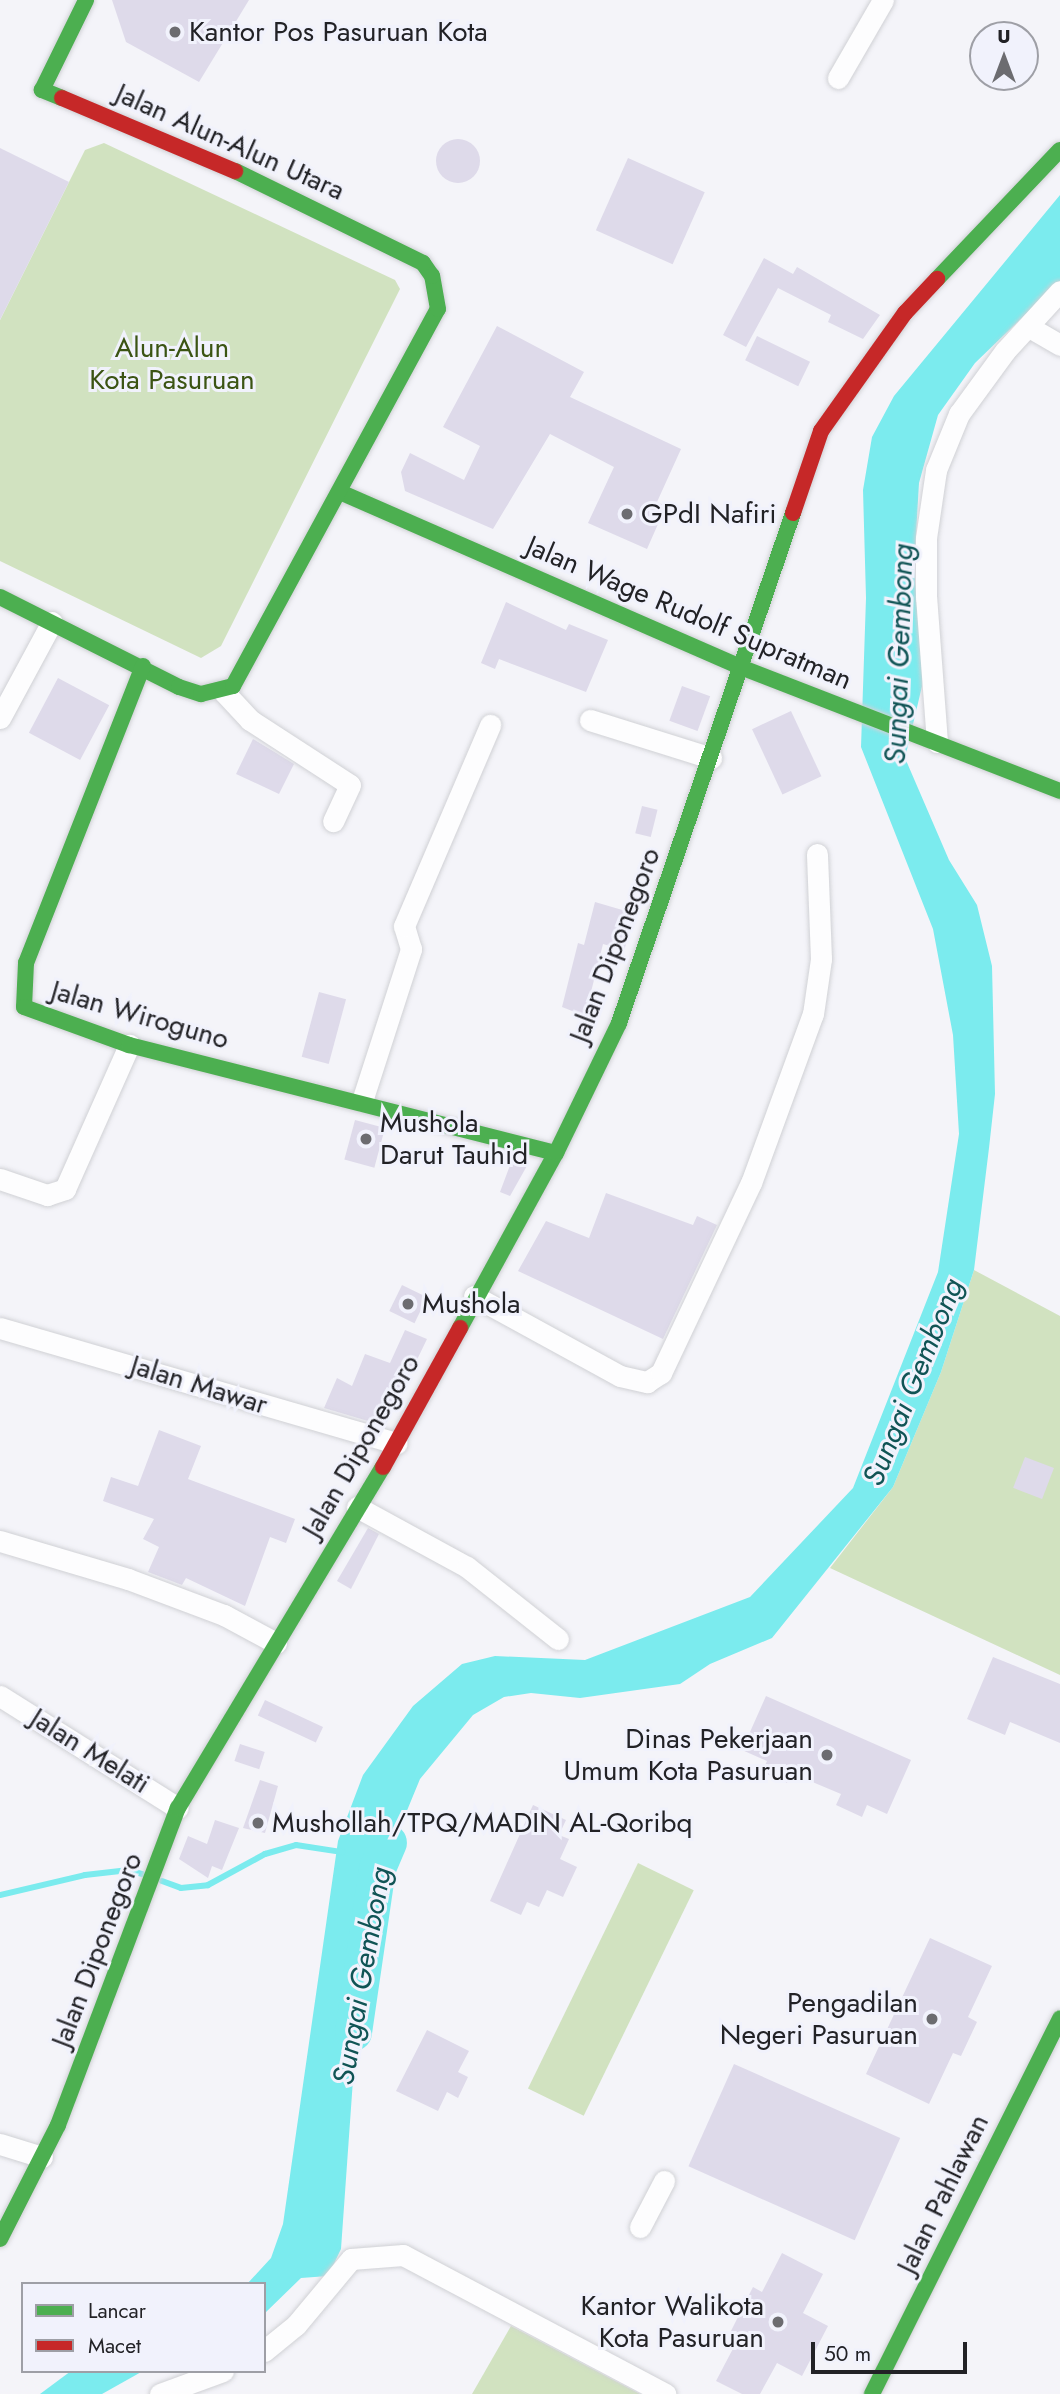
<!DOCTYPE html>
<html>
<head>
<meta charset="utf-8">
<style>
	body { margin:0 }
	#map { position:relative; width:1060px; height:2394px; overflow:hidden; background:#f4f4f9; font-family:Jost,sans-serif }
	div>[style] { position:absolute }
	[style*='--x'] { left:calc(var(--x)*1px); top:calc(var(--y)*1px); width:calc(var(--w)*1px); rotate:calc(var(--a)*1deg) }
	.green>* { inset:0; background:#d1e2c0; transform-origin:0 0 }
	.water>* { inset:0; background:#7bebee }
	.stream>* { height:6px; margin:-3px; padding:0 3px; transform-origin:3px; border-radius:3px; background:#7bebee }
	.river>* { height:37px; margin:-18.5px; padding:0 18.5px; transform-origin:18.5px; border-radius:18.5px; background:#7bebee }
	.building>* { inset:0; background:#dedaea; transform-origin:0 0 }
	.round { border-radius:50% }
	.roads { filter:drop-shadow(0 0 2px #d0d1d5) drop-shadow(0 0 2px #d0d1d5) }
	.street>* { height:21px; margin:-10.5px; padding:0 10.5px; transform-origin:10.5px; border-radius:10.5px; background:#fdfdfe }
	.fast>* { height:16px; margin:-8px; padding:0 8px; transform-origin:8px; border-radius:8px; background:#4caf50 }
	.jam>* { height:16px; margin:-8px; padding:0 8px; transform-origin:8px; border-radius:8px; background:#c62828 }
	.dots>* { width:19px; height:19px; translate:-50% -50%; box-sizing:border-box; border:4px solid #f1f2fc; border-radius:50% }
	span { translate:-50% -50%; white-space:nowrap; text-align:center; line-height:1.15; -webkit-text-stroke:6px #f1f2fc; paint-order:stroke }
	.poi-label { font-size:28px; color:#222226 }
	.left { translate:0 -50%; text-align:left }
	.right { translate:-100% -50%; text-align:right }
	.street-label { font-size:28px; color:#222226 }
	.park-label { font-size:28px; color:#3b5413 }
	.water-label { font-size:30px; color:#105455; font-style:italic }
	.legend { position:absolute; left:21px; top:2282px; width:245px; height:91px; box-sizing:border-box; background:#f1f2fc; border:2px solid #9e9fa6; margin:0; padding:9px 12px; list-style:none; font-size:21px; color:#222226 }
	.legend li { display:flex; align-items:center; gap:14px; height:35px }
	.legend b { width:35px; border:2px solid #9e9fa6 }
	.north { position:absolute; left:969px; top:21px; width:70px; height:70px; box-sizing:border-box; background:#f1f2fc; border:2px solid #9e9fa6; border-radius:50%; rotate:0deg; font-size:19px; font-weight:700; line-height:28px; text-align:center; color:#222226 }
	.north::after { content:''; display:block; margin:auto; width:24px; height:32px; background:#6c6c70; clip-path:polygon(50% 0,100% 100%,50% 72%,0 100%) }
	.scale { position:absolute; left:811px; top:2342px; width:156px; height:32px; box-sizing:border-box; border:4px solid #222226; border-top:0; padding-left:9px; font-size:21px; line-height:24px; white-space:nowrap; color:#222226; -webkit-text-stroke:5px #f1f2fc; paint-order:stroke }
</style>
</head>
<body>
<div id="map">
	<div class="green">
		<i style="clip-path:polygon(104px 143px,395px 280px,400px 289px,221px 646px,201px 658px,0 561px,0 320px,85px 150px)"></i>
		<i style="clip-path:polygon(974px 1270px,1060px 1316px,1060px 1675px,830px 1568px,893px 1487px,941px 1372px)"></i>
		<i style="left:638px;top:1863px;width:62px;height:251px;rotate:26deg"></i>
		<i style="clip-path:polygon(511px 2326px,640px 2394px,472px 2394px)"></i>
	</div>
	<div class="water">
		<i style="clip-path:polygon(1060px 195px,1060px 281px,975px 363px,938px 415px,919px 483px,914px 569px,923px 682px,905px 758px,949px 860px,977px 905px,992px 966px,995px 1094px,989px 1148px,974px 1270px,941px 1372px,893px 1487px,772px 1638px,710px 1664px,680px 1684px,580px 1698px,531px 1693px,504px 1697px,473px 1715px,420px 1779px,373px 1893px,361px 1967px,341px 2249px,328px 2276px,301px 2278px,264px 2314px,264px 2284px,247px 2284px,271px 2258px,283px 2224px,338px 1841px,363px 1775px,413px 1706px,462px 1664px,495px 1656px,585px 1660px,750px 1597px,853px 1488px,938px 1272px,959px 1134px,953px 1035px,933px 929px,861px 747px,866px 598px,863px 490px,872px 437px,894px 396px)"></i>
		<i style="clip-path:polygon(71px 2371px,143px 2371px,102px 2394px,40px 2394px)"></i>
	</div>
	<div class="stream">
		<i style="--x:162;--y:1881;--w:20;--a:20"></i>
		<i style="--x:181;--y:1888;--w:27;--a:-6"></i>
		<i style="--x:208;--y:1885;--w:65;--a:-28.5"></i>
		<i style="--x:265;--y:1854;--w:32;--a:-16"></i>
		<i style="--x:296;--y:1845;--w:47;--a:8.7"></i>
		<i style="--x:0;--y:1895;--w:87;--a:-13.2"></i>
		<i style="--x:85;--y:1875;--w:44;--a:-6.5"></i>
		<i style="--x:129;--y:1870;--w:14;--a:17"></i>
	</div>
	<div class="river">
		<i style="--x:353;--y:2032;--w:166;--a:-81.7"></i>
		<i style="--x:377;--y:1868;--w:28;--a:-67"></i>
	</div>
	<div class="building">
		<i style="clip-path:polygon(112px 0,249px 0,199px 82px,126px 42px)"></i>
		<i class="round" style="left:436px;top:139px;width:44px;height:44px"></i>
		<i style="clip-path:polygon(0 148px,69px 182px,0 320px)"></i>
		<i style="left:628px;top:158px;width:84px;height:79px;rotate:24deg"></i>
		<i style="clip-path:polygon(764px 258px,793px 274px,797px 267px,880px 315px,863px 339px,828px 322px,831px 315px,778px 288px,746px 347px,723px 335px)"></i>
		<i style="clip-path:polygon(497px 326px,584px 372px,570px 397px,681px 449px,657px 502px,666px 506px,647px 549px,588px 523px,614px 467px,550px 434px,493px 529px,405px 491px,401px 472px,410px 453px,464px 480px,480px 446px,443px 427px)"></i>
		<i style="left:757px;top:336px;width:59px;height:27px;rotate:26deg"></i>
		<i style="clip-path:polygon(506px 602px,566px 630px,569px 624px,608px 640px,586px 692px,499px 659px,495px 669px,481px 663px)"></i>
		<i style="left:58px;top:678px;width:58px;height:62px;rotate:28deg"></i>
		<i style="left:682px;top:686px;width:30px;height:37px;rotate:20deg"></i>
		<i style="left:791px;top:711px;width:72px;height:43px;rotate:65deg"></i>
		<i style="clip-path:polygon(253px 739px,294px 764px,279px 794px,236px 774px)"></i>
		<i style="left:642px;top:806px;width:16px;height:28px;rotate:14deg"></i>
		<i style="clip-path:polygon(595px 902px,636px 914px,624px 950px,603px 944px,585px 1016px,562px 1007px,578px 943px,584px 945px)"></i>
		<i style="left:319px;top:992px;width:28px;height:67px;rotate:15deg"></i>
		<i style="left:355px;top:1120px;width:31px;height:41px;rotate:15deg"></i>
		<i style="clip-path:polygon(512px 1160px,528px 1164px,510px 1196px,500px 1192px)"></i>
		<i style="clip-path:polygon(606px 1193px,693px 1225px,697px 1216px,717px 1225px,663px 1339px,518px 1271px,546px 1221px,589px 1238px)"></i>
		<i style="left:402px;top:1285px;width:28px;height:29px;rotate:26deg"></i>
		<i style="clip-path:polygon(405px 1330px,427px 1339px,385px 1426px,324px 1408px,337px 1378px,352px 1386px,365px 1354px,390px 1363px)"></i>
		<i style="clip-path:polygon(159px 1430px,201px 1446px,188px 1479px,295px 1519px,286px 1543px,270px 1537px,245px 1606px,186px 1578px,182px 1585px,148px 1572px,159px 1547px,143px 1539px,154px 1519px,103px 1501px,111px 1477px,138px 1486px)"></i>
		<i style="left:1025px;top:1457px;width:31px;height:33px;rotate:21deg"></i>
		<i style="clip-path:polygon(368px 1528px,379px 1534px,351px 1589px,337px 1581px)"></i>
		<i style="clip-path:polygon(993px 1657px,1060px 1684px,1060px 1743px,1010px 1722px,1005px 1735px,967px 1719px)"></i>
		<i style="clip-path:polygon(766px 1696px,911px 1760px,887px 1814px,867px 1805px,862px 1817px,836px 1805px,841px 1794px,791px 1773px,787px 1783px,762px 1772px,767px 1761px,742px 1750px)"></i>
		<i style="left:265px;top:1700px;width:64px;height:17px;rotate:25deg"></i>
		<i style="left:240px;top:1744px;width:26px;height:18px;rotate:18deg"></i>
		<i style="clip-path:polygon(260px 1780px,278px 1786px,265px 1833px,243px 1828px)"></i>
		<i style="clip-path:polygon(533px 1805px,566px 1820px,559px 1835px,569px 1839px,560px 1859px,577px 1867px,563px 1897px,547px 1890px,539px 1907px,527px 1902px,521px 1915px,490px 1901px)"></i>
		<i style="clip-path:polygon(215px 1820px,239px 1828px,222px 1870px,212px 1866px,208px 1878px,179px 1859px,188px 1836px,207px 1844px)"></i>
		<i style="clip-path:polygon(930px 1938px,992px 1966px,968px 2017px,977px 2022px,961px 2056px,953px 2053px,929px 2104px,866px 2074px)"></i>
		<i style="clip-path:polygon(427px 2030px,469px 2051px,458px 2072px,468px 2077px,458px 2098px,447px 2092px,438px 2111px,396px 2091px)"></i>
		<i style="left:734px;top:2064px;width:182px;height:112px;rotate:24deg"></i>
		<i style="clip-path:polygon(782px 2253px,823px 2274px,803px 2313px,828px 2326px,802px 2376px,777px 2363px,760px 2394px,742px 2394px,716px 2381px,737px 2341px,728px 2337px,753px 2287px,762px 2292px)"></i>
	</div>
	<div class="roads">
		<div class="street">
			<i style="--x:838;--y:78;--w:90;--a:-60"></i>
			<i style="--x:1029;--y:327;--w:36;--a:30"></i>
			<i style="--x:223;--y:691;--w:40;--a:47"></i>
			<i style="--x:250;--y:720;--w:119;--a:33"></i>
			<i style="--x:350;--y:785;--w:40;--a:115"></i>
			<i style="--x:0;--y:718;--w:109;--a:-61.6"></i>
			<i style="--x:590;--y:720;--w:127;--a:17.4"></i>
			<i style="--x:937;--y:742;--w:145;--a:-94.3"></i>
			<i style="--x:926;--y:597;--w:59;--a:-90"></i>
			<i style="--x:926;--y:538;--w:69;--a:-81.6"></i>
			<i style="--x:936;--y:470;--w:61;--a:-67.7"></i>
			<i style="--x:959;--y:414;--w:78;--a:-53.9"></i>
			<i style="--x:1005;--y:351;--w:81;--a:-47.5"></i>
			<i style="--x:362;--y:1101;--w:160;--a:-72.1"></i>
			<i style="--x:411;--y:949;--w:24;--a:-107"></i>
			<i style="--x:404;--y:926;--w:219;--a:-66.8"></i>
			<i style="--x:0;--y:1179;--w:50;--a:18.8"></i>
			<i style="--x:47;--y:1195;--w:19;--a:-18"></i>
			<i style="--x:65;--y:1189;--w:158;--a:-66"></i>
			<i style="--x:474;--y:1296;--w:166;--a:28.7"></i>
			<i style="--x:620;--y:1376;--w:28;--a:13"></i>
			<i style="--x:647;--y:1382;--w:17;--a:-33"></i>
			<i style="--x:661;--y:1373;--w:210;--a:-64.7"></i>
			<i style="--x:751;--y:1183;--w:180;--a:-69.9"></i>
			<i style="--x:813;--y:1014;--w:56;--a:-81.7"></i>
			<i style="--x:821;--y:959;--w:105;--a:-92.2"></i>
			<i style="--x:0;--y:1328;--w:413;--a:16.2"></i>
			<i style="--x:357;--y:1507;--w:125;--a:28.6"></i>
			<i style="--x:467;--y:1567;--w:116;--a:38.4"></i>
			<i style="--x:0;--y:1541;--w:134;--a:16.5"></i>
			<i style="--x:128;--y:1579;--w:103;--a:20.6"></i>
			<i style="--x:224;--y:1615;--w:59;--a:28.3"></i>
			<i style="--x:0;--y:1696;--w:210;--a:32.2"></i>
			<i style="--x:0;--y:2144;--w:44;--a:17.2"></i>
			<i style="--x:640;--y:2227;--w:52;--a:-62.4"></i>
			<i style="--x:264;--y:2351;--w:41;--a:-39.1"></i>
			<i style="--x:296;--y:2325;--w:86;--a:-50.2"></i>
			<i style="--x:351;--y:2259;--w:52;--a:-4.4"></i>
			<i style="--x:403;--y:2255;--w:297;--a:27.9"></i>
			<i style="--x:160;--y:2394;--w:67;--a:-20.1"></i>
		</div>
		<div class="fast">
			<i style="--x:62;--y:98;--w:22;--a:-158"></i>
			<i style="--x:42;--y:90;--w:100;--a:-63.9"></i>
			<i style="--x:937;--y:279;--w:178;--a:-46.4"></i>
			<i style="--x:340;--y:492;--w:440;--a:23.6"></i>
			<i style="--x:743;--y:668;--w:340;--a:21.2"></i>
			<i style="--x:0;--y:597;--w:200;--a:26.7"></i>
			<i style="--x:179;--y:687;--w:23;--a:18"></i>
			<i style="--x:201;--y:694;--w:33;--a:-14"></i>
			<i style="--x:233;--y:686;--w:429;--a:-61.5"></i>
			<i style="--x:438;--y:309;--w:34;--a:-100"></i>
			<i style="--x:432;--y:276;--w:16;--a:-125"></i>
			<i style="--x:423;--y:263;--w:209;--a:-153.9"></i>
			<i style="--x:143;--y:666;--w:319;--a:111.5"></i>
			<i style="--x:26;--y:963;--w:44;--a:92.6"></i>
			<i style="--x:24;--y:1007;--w:112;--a:19.9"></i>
			<i style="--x:129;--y:1045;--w:440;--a:14.2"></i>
			<i style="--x:460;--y:1328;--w:200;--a:-61.3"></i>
			<i style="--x:556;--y:1153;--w:144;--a:-64.1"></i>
			<i style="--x:619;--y:1023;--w:539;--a:-71.16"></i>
			<i style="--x:0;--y:2239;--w:128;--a:-63"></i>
			<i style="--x:58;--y:2125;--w:339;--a:-69.3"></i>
			<i style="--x:178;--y:1808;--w:398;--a:-59"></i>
			<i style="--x:872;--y:2394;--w:420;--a:-63.4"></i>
		</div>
		<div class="jam">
			<i style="--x:62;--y:98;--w:188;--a:22.9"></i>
			<i style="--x:793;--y:513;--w:87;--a:-71.1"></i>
			<i style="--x:821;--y:431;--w:145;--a:-54.6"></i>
			<i style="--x:905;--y:313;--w:47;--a:-46.7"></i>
			<i style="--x:383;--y:1467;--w:159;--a:-61"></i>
		</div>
	</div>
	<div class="dots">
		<i style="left:175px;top:32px;background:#6c6c70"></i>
		<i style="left:627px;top:514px;background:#6c6c70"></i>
		<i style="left:366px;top:1139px;background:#6c6c70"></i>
		<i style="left:408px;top:1304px;background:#6c6c70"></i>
		<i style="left:827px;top:1755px;background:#6c6c70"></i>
		<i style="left:258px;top:1823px;background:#6c6c70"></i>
		<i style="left:932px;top:2019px;background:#6c6c70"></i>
		<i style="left:778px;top:2322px;background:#6c6c70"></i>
	</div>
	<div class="poi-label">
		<span class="left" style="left:189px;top:32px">Kantor Pos Pasuruan Kota</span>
		<span class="left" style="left:641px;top:514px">GPdI Nafiri</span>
		<span class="left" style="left:380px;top:1139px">Mushola<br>Darut Tauhid</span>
		<span class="left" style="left:422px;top:1304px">Mushola</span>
		<span class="right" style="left:813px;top:1755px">Dinas Pekerjaan<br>Umum Kota Pasuruan</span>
		<span class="left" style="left:272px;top:1823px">Mushollah/TPQ/MADIN AL-Qoribq</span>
		<span class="right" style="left:918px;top:2019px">Pengadilan<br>Negeri Pasuruan</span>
		<span class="right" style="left:764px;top:2322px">Kantor Walikota<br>Kota Pasuruan</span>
	</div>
	<div class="street-label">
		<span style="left:230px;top:142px;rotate:24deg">Jalan Alun-Alun Utara</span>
		<span style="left:689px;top:613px;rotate:23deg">Jalan Wage Rudolf Supratman</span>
		<span style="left:615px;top:945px;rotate:-69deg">Jalan Diponegoro</span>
		<span style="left:140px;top:1015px;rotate:16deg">Jalan Wiroguno</span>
		<span style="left:199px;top:1385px;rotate:17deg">Jalan Mawar</span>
		<span style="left:361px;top:1446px;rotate:-60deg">Jalan Diponegoro</span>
		<span style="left:90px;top:1751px;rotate:32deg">Jalan Melati</span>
		<span style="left:97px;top:1950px;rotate:-69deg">Jalan Diponegoro</span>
		<span style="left:943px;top:2194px;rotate:-64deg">Jalan Pahlawan</span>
	</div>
	<div class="park-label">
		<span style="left:172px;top:364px">Alun-Alun<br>Kota Pasuruan</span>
	</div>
	<div class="water-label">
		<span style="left:899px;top:654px;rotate:-88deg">Sungai Gembong</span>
		<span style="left:913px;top:1382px;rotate:-68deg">Sungai Gembong</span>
		<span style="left:362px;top:1976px;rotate:-80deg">Sungai Gembong</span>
	</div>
	<ul class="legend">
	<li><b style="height:9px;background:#4caf50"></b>Lancar</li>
	<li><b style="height:9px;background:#c62828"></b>Macet</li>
	</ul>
	<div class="north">U</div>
	<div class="scale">50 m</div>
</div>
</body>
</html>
